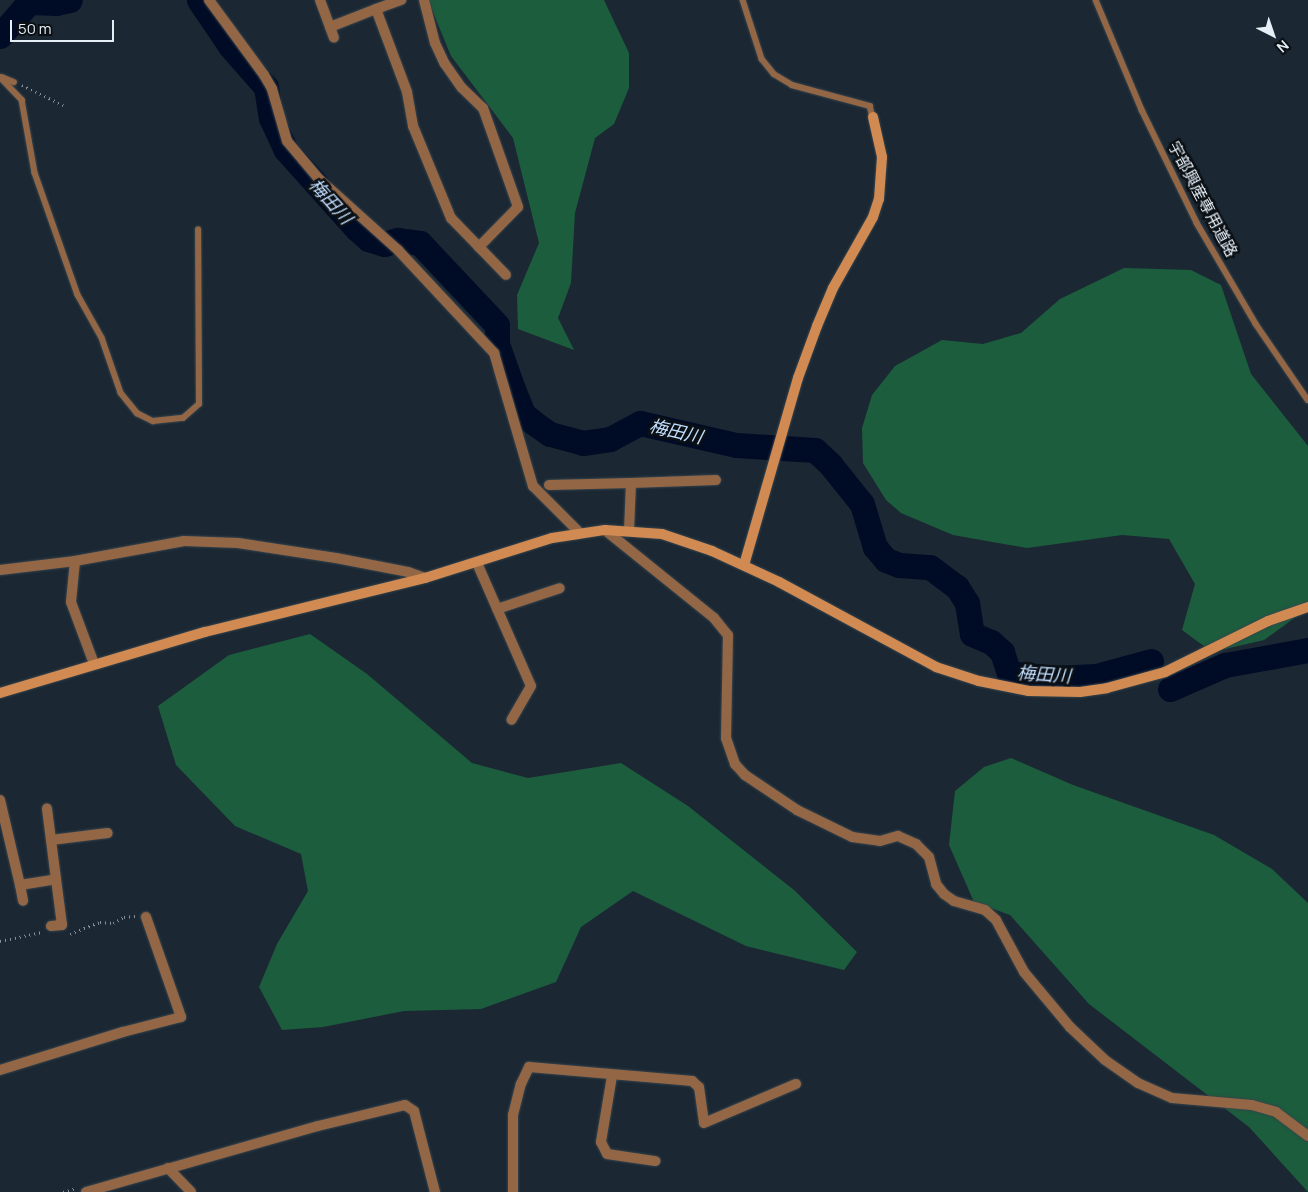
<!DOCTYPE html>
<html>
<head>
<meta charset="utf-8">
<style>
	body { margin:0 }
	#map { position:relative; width:1308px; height:1192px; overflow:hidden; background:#1b2833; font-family:Manrope,"Noto Sans JP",sans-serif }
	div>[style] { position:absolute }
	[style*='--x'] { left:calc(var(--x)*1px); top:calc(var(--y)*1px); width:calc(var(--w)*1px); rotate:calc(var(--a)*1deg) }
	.green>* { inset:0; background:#1c5d3d }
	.river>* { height:25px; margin:-12.5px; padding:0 12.5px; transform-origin:12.5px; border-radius:12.5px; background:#000b25 }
	.path>* { height:2.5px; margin-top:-1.25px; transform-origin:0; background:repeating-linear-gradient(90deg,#869099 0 1px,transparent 0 5px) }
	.roads { filter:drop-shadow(0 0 1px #37444e) drop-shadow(0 0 1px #37444e) }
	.lane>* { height:5.5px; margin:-2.75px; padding:0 2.75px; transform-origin:2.75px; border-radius:2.75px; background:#936745 }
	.street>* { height:10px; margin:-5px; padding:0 5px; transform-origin:5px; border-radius:5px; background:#936745 }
	.secondary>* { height:10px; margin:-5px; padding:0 5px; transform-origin:5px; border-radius:5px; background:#d18b52 }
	span { translate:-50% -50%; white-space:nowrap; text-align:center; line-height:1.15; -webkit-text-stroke:5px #0b1015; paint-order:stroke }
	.street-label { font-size:16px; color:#e6eff6 }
	.water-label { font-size:18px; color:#c2deff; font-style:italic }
	.north { position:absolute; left:1248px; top:10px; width:50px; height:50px; -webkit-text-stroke:4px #0b1015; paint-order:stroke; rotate:139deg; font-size:14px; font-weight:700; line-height:20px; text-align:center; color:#e6eff6 }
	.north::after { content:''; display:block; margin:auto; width:18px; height:22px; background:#e6eff6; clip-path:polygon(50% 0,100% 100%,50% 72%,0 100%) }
	.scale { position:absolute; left:10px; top:20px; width:104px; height:22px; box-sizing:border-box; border:2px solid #e6eff6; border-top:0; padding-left:6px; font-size:15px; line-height:18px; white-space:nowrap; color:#e6eff6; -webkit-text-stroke:4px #0b1015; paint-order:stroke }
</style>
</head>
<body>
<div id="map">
	<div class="green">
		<i style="clip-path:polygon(428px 0,604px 0,629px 53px,629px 88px,614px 124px,595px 138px,575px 213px,571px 283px,558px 318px,574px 350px,518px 329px,517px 295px,539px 243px,513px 138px,451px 56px)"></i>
		<i style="clip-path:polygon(1124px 268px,1191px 270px,1221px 285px,1251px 374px,1308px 446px,1308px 608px,1264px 640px,1212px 652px,1182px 630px,1195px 584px,1169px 539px,1122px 535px,1027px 548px,953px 535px,901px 513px,886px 500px,863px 463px,862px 428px,872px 395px,895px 366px,942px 340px,983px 344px,1021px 333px,1060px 299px)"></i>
		<i style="clip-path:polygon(310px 634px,367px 674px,472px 763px,528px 778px,621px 763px,688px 806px,794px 890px,857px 952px,844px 970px,746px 946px,633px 891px,581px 927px,556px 982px,481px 1009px,404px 1011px,323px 1027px,282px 1030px,259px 987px,277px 944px,308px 891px,301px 854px,235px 826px,176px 765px,158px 706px,229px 655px)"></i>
		<i style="clip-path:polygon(1011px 758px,1073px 785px,1214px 835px,1272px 869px,1308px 903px,1308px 1192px,1249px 1127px,1089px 1004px,1010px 915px,974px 902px,949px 845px,955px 791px,984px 767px)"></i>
	</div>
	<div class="river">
		<i style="--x:199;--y:0;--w:55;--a:56"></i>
		<i style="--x:230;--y:46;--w:55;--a:48.7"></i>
		<i style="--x:266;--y:87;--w:31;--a:81"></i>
		<i style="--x:271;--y:118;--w:35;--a:65"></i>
		<i style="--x:286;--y:150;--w:106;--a:48.1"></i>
		<i style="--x:357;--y:229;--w:15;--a:42"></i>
		<i style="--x:368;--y:239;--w:17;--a:17"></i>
		<i style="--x:384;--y:244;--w:14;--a:-17"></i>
		<i style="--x:397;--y:240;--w:23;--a:7"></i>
		<i style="--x:420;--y:243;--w:112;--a:46.8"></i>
		<i style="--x:497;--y:325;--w:19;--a:90"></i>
		<i style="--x:497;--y:344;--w:48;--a:70.4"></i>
		<i style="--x:513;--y:389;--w:27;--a:68"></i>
		<i style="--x:523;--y:414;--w:14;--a:39"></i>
		<i style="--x:534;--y:423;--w:19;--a:35"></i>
		<i style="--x:550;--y:434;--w:34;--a:15"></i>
		<i style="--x:583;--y:443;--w:27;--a:-8"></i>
		<i style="--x:610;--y:439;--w:34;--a:-28"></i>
		<i style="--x:640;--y:423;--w:98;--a:12.9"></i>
		<i style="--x:736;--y:445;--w:79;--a:3.6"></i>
		<i style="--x:815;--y:450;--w:21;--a:43"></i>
		<i style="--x:830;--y:464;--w:51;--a:51.3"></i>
		<i style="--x:862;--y:504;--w:45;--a:73.2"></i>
		<i style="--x:875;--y:547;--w:17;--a:50"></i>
		<i style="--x:886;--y:560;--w:14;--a:21"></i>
		<i style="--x:899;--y:565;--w:31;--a:4"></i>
		<i style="--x:930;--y:567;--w:34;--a:37"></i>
		<i style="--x:957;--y:587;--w:19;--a:58"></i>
		<i style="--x:967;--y:603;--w:31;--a:81"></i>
		<i style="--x:972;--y:634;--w:21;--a:23"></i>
		<i style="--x:991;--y:642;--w:15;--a:42"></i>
		<i style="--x:1002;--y:652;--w:22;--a:72"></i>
		<i style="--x:1009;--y:673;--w:45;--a:6.3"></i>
		<i style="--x:1054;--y:678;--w:42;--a:-2.7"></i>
		<i style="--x:1096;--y:676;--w:57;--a:-15.3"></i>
		<i style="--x:0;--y:36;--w:45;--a:-49.5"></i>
		<i style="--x:29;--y:2;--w:27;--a:2"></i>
		<i style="--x:56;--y:3;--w:14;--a:-12"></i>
		<i style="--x:1170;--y:689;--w:60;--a:-23.6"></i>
		<i style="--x:1225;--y:665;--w:84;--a:-10.2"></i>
	</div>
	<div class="path">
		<i style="--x:22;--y:85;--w:46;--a:26"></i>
		<i style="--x:70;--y:934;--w:32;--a:-22"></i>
		<i style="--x:100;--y:922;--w:13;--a:4"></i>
		<i style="--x:113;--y:923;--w:13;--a:-29"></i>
		<i style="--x:124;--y:917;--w:11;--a:-5"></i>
		<i style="--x:0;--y:941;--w:43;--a:-12.1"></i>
		<i style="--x:63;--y:1192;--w:14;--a:-17"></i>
	</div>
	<div class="roads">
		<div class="lane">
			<i style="--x:743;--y:0;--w:62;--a:72.1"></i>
			<i style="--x:762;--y:59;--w:19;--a:51"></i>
			<i style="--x:774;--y:74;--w:21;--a:31"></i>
			<i style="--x:792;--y:85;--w:81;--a:15.1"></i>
			<i style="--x:870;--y:106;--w:11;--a:75"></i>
			<i style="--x:1096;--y:0;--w:119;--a:67.3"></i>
			<i style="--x:1142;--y:110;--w:126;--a:64"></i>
			<i style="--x:1197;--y:223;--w:117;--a:59.7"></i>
			<i style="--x:1256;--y:324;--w:92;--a:55.6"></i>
			<i style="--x:0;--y:77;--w:32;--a:46"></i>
			<i style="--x:22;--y:100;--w:74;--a:79.9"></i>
			<i style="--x:35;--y:173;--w:129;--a:70.6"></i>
			<i style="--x:78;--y:295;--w:49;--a:60.8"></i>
			<i style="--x:102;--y:338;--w:58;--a:70.9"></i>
			<i style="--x:121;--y:393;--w:26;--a:51"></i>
			<i style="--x:137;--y:413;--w:18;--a:27"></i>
			<i style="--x:153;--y:421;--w:30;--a:-6"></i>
			<i style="--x:183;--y:418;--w:21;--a:-41"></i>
			<i style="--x:199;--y:404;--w:174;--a:-90.3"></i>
			<i style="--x:2;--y:77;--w:13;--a:23"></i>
		</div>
		<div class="street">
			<i style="--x:209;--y:0;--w:93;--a:53.7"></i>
			<i style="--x:264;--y:75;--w:16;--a:60"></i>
			<i style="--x:272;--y:89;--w:54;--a:73.9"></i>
			<i style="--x:287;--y:141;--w:48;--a:50"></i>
			<i style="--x:318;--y:178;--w:108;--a:42"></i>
			<i style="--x:398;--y:250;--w:141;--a:47"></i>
			<i style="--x:494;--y:353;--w:139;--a:73.7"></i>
			<i style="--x:533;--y:486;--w:66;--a:45"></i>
			<i style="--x:320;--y:0;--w:40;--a:69.8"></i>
			<i style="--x:424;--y:0;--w:44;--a:75.7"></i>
			<i style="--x:435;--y:43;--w:23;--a:65"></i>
			<i style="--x:445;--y:64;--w:29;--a:55"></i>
			<i style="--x:462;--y:88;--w:29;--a:44"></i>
			<i style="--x:483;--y:108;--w:105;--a:70.5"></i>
			<i style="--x:518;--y:207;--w:56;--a:134.3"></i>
			<i style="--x:376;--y:9;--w:27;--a:-20"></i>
			<i style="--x:330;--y:27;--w:49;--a:-21.4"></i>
			<i style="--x:376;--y:9;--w:89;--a:69.5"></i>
			<i style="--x:407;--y:92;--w:35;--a:80"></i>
			<i style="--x:413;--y:126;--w:100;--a:67.6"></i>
			<i style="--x:451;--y:218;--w:79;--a:46"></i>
			<i style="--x:631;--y:483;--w:85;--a:-2"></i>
			<i style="--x:549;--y:485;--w:82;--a:-1.4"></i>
			<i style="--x:631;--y:483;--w:47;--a:92.4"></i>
			<i style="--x:605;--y:530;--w:140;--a:38.9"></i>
			<i style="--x:714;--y:618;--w:22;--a:51"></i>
			<i style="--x:728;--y:635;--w:103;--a:91.1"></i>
			<i style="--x:726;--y:738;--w:28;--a:71"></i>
			<i style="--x:735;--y:764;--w:15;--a:48"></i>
			<i style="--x:745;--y:775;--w:63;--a:33.9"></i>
			<i style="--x:797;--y:810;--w:61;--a:26.1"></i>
			<i style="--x:852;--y:837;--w:28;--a:8"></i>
			<i style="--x:880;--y:841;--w:19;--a:-16"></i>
			<i style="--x:898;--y:836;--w:20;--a:24"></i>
			<i style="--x:916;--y:844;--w:18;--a:45"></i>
			<i style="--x:929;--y:857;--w:28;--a:75"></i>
			<i style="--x:936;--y:884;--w:13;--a:51"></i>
			<i style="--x:944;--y:894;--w:12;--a:35"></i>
			<i style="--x:954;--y:901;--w:32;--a:16"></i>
			<i style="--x:985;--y:910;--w:15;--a:42"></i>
			<i style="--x:996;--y:920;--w:59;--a:61.7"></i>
			<i style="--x:1024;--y:972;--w:72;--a:50.1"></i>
			<i style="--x:1070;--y:1027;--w:48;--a:43.3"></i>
			<i style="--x:1105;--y:1060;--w:40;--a:34.9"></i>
			<i style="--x:1138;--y:1083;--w:37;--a:24"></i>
			<i style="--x:1172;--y:1098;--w:80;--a:5"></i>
			<i style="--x:1252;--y:1105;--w:25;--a:16"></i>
			<i style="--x:1276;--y:1112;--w:40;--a:37"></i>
			<i style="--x:75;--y:561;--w:41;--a:95.6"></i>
			<i style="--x:71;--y:602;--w:66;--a:69.6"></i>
			<i style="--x:477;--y:563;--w:134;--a:66.3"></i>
			<i style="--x:531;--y:686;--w:39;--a:120"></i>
			<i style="--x:0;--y:570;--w:76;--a:-6.8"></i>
			<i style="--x:75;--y:561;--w:111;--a:-10.4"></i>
			<i style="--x:184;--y:541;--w:54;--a:2.1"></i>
			<i style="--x:238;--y:543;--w:99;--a:8.7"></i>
			<i style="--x:336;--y:558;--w:73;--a:11"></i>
			<i style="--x:408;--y:572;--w:18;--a:19"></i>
			<i style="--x:497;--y:609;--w:66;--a:-18.4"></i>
			<i style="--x:0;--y:800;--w:87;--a:76.8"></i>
			<i style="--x:20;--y:885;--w:36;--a:-9"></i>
			<i style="--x:56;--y:879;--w:71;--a:-97.3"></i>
			<i style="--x:51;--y:840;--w:57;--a:-7"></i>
			<i style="--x:20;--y:885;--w:16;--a:79"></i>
			<i style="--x:51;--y:926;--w:11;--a:-5"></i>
			<i style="--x:62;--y:925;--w:46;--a:-97.4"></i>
			<i style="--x:0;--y:1070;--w:129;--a:-17.2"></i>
			<i style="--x:123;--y:1032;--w:60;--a:-14.5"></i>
			<i style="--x:181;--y:1017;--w:106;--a:-109.3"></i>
			<i style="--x:612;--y:1076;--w:67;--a:99.5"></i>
			<i style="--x:601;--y:1142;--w:13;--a:63"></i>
			<i style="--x:607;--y:1154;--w:49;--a:8.3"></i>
			<i style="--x:168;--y:1168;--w:33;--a:46"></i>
			<i style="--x:86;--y:1192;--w:241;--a:-15.9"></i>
			<i style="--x:318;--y:1126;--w:89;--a:-13.6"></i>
			<i style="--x:405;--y:1105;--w:11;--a:34"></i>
			<i style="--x:414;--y:1111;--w:84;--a:75.5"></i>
			<i style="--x:513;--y:1192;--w:77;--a:-90"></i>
			<i style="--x:513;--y:1115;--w:32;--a:-76"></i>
			<i style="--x:521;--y:1084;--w:19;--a:-65"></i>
			<i style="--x:529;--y:1067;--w:164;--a:4.9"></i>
			<i style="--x:692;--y:1081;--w:9;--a:41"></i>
			<i style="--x:699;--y:1087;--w:36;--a:82"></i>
			<i style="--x:704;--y:1123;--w:100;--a:-23"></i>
		</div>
		<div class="secondary">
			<i style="--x:744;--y:565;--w:195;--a:-73.9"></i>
			<i style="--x:798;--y:378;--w:55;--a:-69.9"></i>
			<i style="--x:817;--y:326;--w:41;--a:-67.2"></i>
			<i style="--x:833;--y:288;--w:81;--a:-60.6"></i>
			<i style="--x:873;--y:217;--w:19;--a:-72"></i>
			<i style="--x:879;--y:199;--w:42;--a:-85.9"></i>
			<i style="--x:882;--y:157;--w:41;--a:-102.7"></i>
			<i style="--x:0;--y:693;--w:214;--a:-16.6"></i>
			<i style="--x:205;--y:632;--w:227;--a:-13.8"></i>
			<i style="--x:425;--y:578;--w:133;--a:-17.5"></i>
			<i style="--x:552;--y:538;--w:54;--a:-8.6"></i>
			<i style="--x:605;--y:530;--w:57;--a:4"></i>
			<i style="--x:662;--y:534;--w:53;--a:18.8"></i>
			<i style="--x:712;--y:551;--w:74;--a:24.8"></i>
			<i style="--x:779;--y:582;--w:179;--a:28.4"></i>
			<i style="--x:936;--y:667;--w:45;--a:18"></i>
			<i style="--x:979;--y:681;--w:51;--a:11.3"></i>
			<i style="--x:1029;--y:691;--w:51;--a:1.1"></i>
			<i style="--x:1080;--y:692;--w:27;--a:-8"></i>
			<i style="--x:1107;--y:688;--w:60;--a:-15.4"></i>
			<i style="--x:1165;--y:672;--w:115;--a:-26.3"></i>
			<i style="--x:1268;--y:621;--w:42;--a:-19.3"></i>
		</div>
	</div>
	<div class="street-label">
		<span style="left:1203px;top:199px;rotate:62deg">宇部興産専用道路</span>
	</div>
	<div class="water-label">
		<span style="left:331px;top:201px;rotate:48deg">梅田川</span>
		<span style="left:676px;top:431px;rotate:13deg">梅田川</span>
		<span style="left:1044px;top:674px;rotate:4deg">梅田川</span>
	</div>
	<div class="north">N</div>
	<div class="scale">50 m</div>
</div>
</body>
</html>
